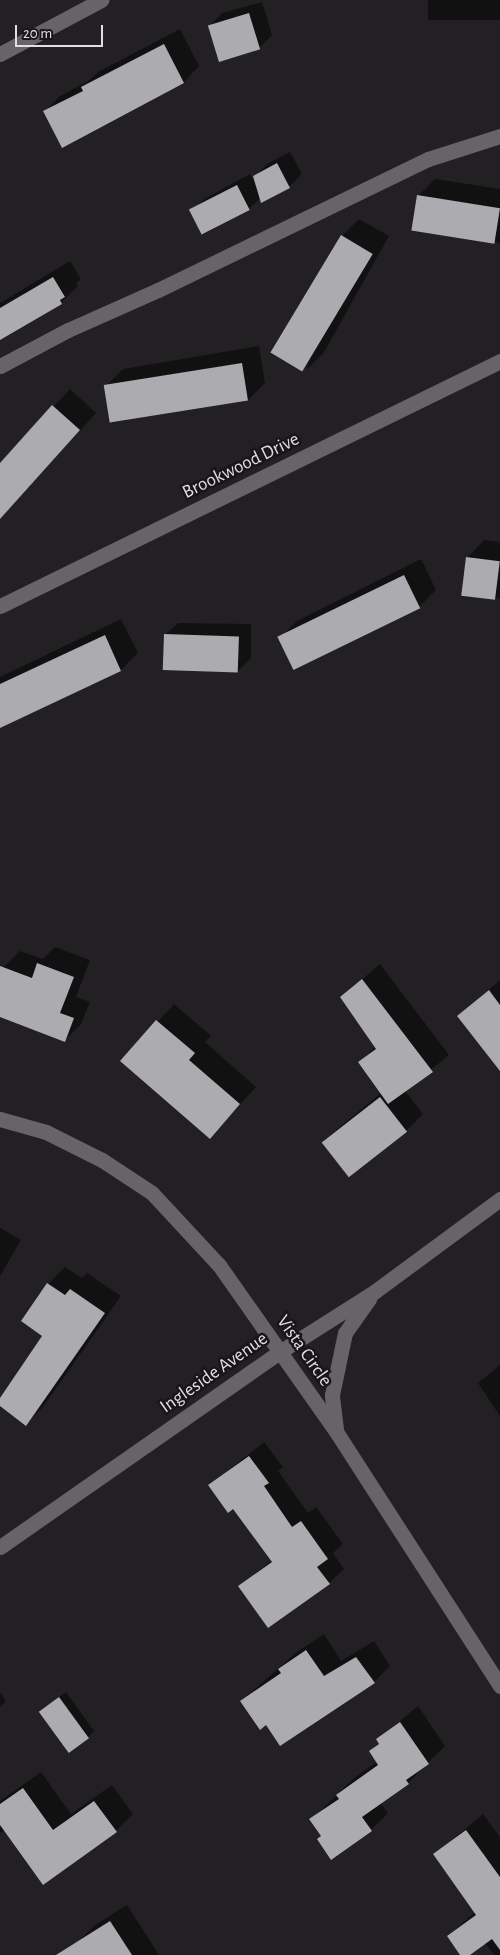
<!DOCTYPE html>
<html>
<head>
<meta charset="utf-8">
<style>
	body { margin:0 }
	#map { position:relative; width:500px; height:1955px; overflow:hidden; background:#222022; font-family:"Alegreya Sans",sans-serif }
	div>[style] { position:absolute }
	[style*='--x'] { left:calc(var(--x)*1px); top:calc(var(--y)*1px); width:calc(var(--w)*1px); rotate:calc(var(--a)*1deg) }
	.shadow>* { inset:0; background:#0007; transform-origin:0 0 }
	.building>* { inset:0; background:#acabb0; transform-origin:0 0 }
	.minor>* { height:15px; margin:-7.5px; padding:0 7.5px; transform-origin:7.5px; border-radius:7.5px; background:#676467 }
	span { translate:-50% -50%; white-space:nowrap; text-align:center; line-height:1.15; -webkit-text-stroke:5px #191619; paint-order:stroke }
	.street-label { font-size:19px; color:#e1dfe1 }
	.scale { position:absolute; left:15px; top:25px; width:88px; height:22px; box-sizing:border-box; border:2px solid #e1dfe1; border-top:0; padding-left:6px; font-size:15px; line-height:18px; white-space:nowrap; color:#e1dfe1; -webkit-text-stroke:4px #191619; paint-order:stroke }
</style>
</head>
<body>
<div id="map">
	<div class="shadow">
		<i style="left:428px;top:0;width:72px;height:20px"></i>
		<i style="clip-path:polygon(262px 2px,272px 35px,259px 48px,210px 26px,222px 13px)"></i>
		<i style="clip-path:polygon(180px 29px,199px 66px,184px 82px,63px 146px,45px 112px,60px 96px,88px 81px,98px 72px)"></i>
		<i style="clip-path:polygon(290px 152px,302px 174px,290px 186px,262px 202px,261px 197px,249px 209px,204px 234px,192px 211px,204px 199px,250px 174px,256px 186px,255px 177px,267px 164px)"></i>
		<i style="clip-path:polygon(435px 179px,500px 189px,500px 244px,418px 196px)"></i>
		<i style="clip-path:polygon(359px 219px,389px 236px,323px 354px,306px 370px,342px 236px)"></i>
		<i style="clip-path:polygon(70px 261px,81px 279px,76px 283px,78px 286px,61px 303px,0 339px,0 303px)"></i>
		<i style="clip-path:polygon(259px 346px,265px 383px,248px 400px,106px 386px,123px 369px)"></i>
		<i style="clip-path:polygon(70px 389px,96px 413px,0 518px,0 465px)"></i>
		<i style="clip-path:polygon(484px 540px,500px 542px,500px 598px,463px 595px,468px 557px)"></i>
		<i style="clip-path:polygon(421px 559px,436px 590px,419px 607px,295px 668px,280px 638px,297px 621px)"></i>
		<i style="clip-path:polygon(121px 619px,138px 653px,121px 670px,0 727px,0 677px)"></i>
		<i style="clip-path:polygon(178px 623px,251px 624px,251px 658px,238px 671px,165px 635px)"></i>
		<i style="clip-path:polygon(55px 947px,90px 960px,76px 997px,90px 1002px,81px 1024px,64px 1041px,0 1016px,0 976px,3px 968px,20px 951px,43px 959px)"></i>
		<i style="clip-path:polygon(380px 964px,449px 1055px,405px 1091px,423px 1114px,406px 1131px,347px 1175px,323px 1141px,381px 1093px,360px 1062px,376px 1046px,342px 997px)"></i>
		<i style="clip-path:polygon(500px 980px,500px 1069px,458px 1016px)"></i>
		<i style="clip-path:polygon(174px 1004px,211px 1036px,205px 1042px,256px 1087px,210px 1137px,122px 1061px)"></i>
		<i style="clip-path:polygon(0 1228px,21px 1240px,0 1276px)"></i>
		<i style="clip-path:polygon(65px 1267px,82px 1278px,87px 1273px,121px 1296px,43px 1407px,26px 1424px,0 1405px,0 1400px,44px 1336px,48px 1284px)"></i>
		<i style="clip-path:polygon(500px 1365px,500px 1416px,478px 1383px)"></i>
		<i style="clip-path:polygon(264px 1442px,283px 1467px,278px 1471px,308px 1513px,316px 1507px,343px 1544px,333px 1553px,344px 1569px,329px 1583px,240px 1586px,272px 1560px,234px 1507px,210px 1485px)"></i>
		<i style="clip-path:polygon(324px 1634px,341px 1661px,374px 1641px,390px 1666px,374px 1682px,267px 1723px,241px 1701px,297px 1652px)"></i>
		<i style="clip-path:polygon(0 1692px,6px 1701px,0 1707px)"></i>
		<i style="clip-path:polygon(66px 1692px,94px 1731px,88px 1737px,40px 1711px)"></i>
		<i style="clip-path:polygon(418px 1706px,445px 1746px,408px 1783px,380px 1802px,388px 1813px,371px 1830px,322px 1835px,311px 1820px,354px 1778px,378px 1761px,371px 1751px,380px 1742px,378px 1740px)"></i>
		<i style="clip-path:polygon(41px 1772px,71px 1814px,112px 1785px,133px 1814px,116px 1831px,43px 1883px,5px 1830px,0 1833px,0 1801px)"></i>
		<i style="clip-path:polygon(483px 1814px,500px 1837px,500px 1955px,494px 1955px,485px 1943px,467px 1955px,462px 1955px,448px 1936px,475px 1912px,435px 1854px)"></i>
		<i style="clip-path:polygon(127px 1905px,159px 1955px,87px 1955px,78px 1942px,95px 1925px)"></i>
	</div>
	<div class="building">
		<i style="left:249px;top:13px;width:38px;height:43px;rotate:73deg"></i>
		<i style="clip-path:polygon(164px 44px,184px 83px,62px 148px,43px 111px,83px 91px,81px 87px)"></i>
		<i style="clip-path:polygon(277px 163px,290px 188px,261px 203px,253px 176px)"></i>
		<i style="left:237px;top:185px;width:28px;height:54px;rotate:63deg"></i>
		<i style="left:417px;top:195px;width:84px;height:36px;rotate:9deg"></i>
		<i style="left:341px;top:235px;width:37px;height:137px;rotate:31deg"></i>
		<i style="clip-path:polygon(53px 277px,65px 297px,60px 300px,62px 304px,0 340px,0 308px)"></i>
		<i style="left:242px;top:363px;width:38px;height:140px;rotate:81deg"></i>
		<i style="clip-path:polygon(52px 405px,80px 430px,0 519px,0 463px)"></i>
		<i style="left:466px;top:557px;width:34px;height:39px;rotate:7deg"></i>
		<i style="left:404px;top:575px;width:37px;height:141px;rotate:64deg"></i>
		<i style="left:164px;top:634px;width:75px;height:36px;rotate:2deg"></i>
		<i style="clip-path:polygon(105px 635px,121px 671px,0 728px,0 684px)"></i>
		<i style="clip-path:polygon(37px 963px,74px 977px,60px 1013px,74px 1018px,65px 1042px,0 1017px,0 966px,32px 978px)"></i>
		<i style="clip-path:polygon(362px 979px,433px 1072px,388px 1104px,358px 1062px,376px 1049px,340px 997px)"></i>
		<i style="clip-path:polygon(489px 990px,500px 1005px,500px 1071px,457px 1016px)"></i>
		<i style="clip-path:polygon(156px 1020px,195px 1053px,189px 1060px,240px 1104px,210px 1139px,120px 1061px)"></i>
		<i style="left:380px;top:1097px;width:44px;height:74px;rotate:52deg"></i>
		<i style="clip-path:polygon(47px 1283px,65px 1295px,70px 1289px,105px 1313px,26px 1426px,0 1406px,0 1398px,42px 1336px,21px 1321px)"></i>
		<i style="clip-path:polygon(249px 1456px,269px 1483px,264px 1486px,292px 1527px,301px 1521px,328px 1559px,317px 1567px,330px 1584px,268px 1628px,238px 1586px,272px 1562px,233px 1509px,228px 1513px,208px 1485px)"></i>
		<i style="clip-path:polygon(306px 1650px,324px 1676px,356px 1657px,375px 1683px,280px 1746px,266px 1725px,260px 1730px,240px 1701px,281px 1673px,278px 1669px)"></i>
		<i style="left:59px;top:1697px;width:51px;height:25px;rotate:54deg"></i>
		<i style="clip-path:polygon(400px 1722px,429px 1764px,406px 1780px,409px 1784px,362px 1817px,372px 1831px,331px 1860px,317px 1839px,321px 1836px,309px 1819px,339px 1799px,336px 1795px,378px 1765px,369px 1751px,379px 1744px,376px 1739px)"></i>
		<i style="clip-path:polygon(23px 1788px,53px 1830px,94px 1801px,117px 1832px,43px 1885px,0 1825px,0 1804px)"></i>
		<i style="clip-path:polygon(466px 1830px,500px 1877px,500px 1950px,492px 1939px,470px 1955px,460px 1955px,447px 1936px,476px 1915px,433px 1854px)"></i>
		<i style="clip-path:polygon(110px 1921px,132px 1955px,56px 1955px)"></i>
	</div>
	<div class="minor">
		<i style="--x:0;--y:54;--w:115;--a:-28.1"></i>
		<i style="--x:0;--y:366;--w:77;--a:-27.9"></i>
		<i style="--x:68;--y:330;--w:98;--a:-24"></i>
		<i style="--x:158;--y:290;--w:300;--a:-25.9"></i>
		<i style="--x:428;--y:159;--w:76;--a:-17.7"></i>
		<i style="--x:0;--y:606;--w:557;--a:-26.1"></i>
		<i style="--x:0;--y:1119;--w:48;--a:15.8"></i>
		<i style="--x:46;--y:1132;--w:63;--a:26.6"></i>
		<i style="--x:102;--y:1160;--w:60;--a:33.4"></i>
		<i style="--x:152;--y:1193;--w:98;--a:47.1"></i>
		<i style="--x:219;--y:1265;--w:205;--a:54.9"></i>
		<i style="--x:337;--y:1433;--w:301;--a:57.2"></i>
		<i style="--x:336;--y:1429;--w:34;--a:-97"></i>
		<i style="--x:332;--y:1395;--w:63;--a:-78.2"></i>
		<i style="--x:345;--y:1333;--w:42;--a:-54.8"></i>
		<i style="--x:0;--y:1547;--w:343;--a:-34.9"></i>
		<i style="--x:281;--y:1351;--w:110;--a:-32.4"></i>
		<i style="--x:374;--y:1292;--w:157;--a:-36.4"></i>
	</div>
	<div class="street-label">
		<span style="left:241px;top:466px;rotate:-26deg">Brookwood Drive</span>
		<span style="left:304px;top:1351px;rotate:55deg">Vista Circle</span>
		<span style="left:214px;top:1373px;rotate:-35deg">Ingleside Avenue</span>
	</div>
	<div class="scale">20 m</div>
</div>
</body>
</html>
